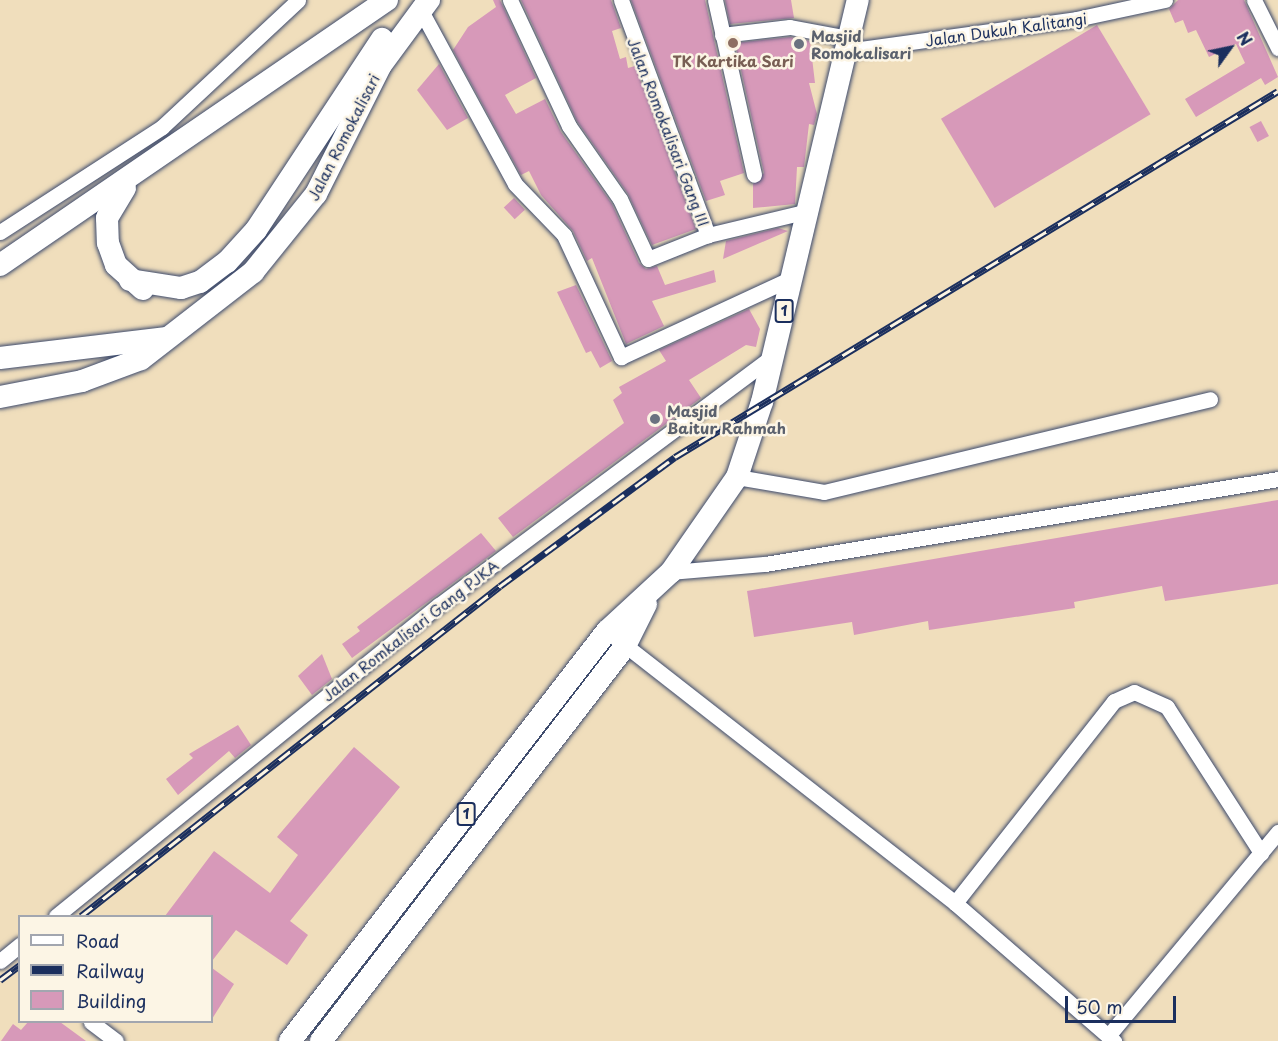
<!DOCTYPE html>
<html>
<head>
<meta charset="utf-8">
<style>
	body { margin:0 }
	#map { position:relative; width:1278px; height:1041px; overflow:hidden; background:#f0debc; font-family:"Playpen Sans",sans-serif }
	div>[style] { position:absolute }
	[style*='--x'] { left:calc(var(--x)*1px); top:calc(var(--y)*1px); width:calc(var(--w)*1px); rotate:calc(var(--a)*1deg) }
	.building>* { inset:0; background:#d799b9; transform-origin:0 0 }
	.roads { filter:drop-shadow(0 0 2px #3b496c) drop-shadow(0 0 2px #3b496c) }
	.minor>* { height:15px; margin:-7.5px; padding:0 7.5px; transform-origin:7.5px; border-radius:7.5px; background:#fff }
	.highway>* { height:22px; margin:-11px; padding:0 11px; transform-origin:11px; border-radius:11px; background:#fff }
	.rail>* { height:7px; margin-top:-3.5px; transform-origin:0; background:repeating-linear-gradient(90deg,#fcf5e5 0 14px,#1b2f5e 0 28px); box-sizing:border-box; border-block:2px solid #1b2f5e }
	.dots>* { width:16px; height:16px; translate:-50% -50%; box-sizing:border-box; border:3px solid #fcf5e5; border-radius:50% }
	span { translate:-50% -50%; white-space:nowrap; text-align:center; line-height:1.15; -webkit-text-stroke:5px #fcf5e5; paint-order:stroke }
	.shield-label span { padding:2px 4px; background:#fcf5e5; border:2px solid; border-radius:4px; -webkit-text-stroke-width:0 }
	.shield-label { font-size:14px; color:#1b2f5e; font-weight:700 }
	.street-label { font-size:15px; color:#1b2f5e }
	.worship-label { font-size:15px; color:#5b616d; font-weight:700 }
	.left { translate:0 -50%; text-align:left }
	.education-label { font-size:15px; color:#785e54; font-weight:700 }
	.legend { position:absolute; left:18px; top:915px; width:195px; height:108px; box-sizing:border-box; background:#fcf5e5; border:2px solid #a2a6af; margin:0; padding:8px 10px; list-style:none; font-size:18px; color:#1b2f5e }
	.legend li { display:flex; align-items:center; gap:12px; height:30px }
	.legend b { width:30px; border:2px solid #a2a6af }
	.north { position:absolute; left:1200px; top:18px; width:60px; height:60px; -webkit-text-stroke:4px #fcf5e5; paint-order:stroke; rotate:57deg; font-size:16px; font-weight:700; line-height:24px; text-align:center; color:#1b2f5e }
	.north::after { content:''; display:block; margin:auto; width:21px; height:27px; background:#1b2f5e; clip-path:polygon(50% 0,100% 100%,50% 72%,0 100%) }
	.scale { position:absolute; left:1065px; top:996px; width:111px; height:27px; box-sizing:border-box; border:3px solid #1b2f5e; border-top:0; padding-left:8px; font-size:18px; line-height:21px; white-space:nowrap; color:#1b2f5e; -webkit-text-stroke:4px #fcf5e5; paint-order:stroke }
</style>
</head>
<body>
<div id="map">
	<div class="building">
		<i style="clip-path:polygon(493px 0,500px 0,536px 78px,505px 95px,516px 114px,545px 99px,561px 132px,612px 204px,639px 263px,646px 269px,657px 266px,665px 285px,714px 270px,716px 282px,652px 301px,664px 326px,626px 344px,592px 258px,587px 261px,573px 231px,541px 195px,529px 171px,521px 175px,453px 50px,468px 27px,496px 7px)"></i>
		<i style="clip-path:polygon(521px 0,611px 0,621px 28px,612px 31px,620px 59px,626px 57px,628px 68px,635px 66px,696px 229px,652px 245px,628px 194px,577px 121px)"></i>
		<i style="clip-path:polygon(631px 0,705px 0,744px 173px,720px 181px,725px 195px,706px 201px)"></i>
		<i style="clip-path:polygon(725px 0,791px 0,794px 18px,730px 24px)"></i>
		<i style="clip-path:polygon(1178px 0,1244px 0,1278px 77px,1265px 85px,1261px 78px,1196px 117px,1185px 99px,1245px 63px,1236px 44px,1209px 57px,1196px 30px,1188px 33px,1183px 20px,1175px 23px,1169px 9px)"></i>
		<i style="left:1097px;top:25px;width:104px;height:182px;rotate:59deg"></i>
		<i style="clip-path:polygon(790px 37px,810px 41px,815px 83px,809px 83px,817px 114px,814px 125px,809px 124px,804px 167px,797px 167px,795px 204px,753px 208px,753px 184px,764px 173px,735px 43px)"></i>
		<i style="clip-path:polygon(439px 64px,468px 118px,447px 130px,417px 90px)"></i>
		<i style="left:1261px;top:121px;width:17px;height:13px;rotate:62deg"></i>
		<i style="left:514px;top:198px;width:16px;height:14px;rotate:47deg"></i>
		<i style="clip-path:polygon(778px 228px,788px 231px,723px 259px,726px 241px)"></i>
		<i style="clip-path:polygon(576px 285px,612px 361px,600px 368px,591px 351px,586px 353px,557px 292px)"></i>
		<i style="clip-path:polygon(749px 309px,760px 329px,756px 347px,746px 345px,689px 380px,701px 398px,513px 537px,498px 518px,624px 423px,613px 400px,622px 393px,619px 387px,666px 361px,659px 350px)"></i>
		<i style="clip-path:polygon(1278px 500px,1278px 584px,1165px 601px,1162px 586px,1074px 602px,1075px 608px,929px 630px,928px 621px,854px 635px,852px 622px,754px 637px,747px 591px)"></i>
		<i style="clip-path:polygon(481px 533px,496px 551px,352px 658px,342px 644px,360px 631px,357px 627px)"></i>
		<i style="clip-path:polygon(322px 654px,332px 679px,312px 695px,298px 676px)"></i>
		<i style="clip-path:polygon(238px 725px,251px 745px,235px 758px,229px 751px,178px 795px,166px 779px,193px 758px,189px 754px)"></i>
		<i style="clip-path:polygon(354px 747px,400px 787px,290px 921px,308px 935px,287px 965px,236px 930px,212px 961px,212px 916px,165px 916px,214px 851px,270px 893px,298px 855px,277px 837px)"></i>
		<i style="clip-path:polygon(212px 968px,234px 984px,212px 1019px)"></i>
		<i style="clip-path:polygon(28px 1022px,60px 1022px,86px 1041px,1px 1041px,13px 1024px,21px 1030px)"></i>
	</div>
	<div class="roads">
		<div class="minor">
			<i style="--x:510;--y:0;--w:139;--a:64.9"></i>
			<i style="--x:569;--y:126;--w:89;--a:55.1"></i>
			<i style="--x:620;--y:199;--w:66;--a:65"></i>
			<i style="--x:648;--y:259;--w:65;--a:-21.8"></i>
			<i style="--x:708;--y:235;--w:103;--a:-13.5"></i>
			<i style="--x:621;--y:0;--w:251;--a:69.7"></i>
			<i style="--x:715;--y:0;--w:179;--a:77.4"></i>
			<i style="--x:1254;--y:0;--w:54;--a:63.4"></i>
			<i style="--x:419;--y:7;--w:201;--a:61.5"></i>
			<i style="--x:515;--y:184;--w:71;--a:46.1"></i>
			<i style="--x:564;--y:235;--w:135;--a:65"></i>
			<i style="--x:621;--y:357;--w:188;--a:-24.8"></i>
			<i style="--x:722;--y:35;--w:68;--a:-6.7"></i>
			<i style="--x:790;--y:27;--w:60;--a:10.6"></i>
			<i style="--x:846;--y:51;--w:232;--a:-7.9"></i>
			<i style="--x:1076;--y:19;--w:91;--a:-12.1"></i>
			<i style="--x:0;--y:232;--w:193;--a:-32.9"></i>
			<i style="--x:162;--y:127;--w:186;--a:-43"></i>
			<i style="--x:737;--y:477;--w:88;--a:9.8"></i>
			<i style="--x:824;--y:492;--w:397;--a:-13.5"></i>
			<i style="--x:671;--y:572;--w:94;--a:-4.9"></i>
			<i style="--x:765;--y:564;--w:520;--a:-9.41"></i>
			<i style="--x:607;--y:631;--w:442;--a:38"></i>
			<i style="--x:955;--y:903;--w:211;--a:41"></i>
			<i style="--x:955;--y:903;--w:257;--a:-51.8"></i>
			<i style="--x:1114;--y:701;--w:22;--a:-24"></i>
			<i style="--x:1134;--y:692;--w:36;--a:24"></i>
			<i style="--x:1167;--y:707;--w:174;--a:57.2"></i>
			<i style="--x:56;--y:916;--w:493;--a:-39.1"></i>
			<i style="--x:439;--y:605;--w:417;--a:-36.7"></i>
			<i style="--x:0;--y:961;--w:26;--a:-39"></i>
			<i style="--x:91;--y:1022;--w:31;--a:37"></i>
			<i style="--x:1108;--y:1036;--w:266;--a:-50.2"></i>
		</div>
		<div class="highway">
			<i style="--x:125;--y:188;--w:35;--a:121"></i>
			<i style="--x:107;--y:218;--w:25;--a:88"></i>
			<i style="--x:108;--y:243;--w:23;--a:70"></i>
			<i style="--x:116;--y:265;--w:36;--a:42"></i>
			<i style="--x:0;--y:265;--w:469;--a:-34.4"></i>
			<i style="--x:130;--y:280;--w:52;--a:8.9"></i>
			<i style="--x:181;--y:288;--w:20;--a:-18"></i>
			<i style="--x:200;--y:282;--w:34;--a:-37"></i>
			<i style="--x:227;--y:262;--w:43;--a:-47.8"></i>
			<i style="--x:256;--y:230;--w:229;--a:-56.6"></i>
			<i style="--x:0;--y:358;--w:166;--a:-6.9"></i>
			<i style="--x:0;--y:397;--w:84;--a:-11"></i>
			<i style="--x:82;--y:381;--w:63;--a:-20.4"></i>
			<i style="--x:141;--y:359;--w:142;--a:-37.8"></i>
			<i style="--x:253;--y:272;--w:100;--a:-51.1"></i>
			<i style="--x:316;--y:194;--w:144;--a:-63.3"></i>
			<i style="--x:381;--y:65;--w:81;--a:-53.6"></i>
			<i style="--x:290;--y:1041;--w:518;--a:-52.29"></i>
			<i style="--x:607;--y:631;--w:87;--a:-42.7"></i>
			<i style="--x:671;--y:572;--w:116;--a:-55.2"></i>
			<i style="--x:737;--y:477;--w:79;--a:-71.6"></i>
			<i style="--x:762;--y:402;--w:413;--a:-76.6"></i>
			<i style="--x:321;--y:1041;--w:496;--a:-52.4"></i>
			<i style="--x:624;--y:648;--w:49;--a:-63.4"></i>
		</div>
	</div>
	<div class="rail">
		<i style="--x:81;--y:916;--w:533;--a:-38.22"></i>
		<i style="--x:500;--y:586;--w:217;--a:-36.4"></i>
		<i style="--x:675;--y:457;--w:705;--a:-31.26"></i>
		<i style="--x:0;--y:980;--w:25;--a:-37"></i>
	</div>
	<div class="dots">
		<i style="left:733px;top:43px;background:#8d6e63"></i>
		<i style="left:799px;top:44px;background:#6b7280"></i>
		<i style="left:655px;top:419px;background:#6b7280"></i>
	</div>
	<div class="shield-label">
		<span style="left:784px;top:311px">1</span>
		<span style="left:466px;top:814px">1</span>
	</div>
	<div class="street-label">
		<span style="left:1006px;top:29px;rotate:-8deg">Jalan Dukuh Kalitangi</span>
		<span style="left:669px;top:132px;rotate:69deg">Jalan Romokalisari Gang III</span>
		<span style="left:343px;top:137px;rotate:-63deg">Jalan Romokalisari</span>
		<span style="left:410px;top:630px;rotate:-38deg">Jalan Romkalisari Gang PJKA</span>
	</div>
	<div class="worship-label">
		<span class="left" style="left:811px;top:44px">Masjid<br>Romokalisari</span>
		<span class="left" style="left:667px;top:419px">Masjid<br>Baitur Rahmah</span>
	</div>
	<div class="education-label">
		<span style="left:733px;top:61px">TK Kartika Sari</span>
	</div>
	<ul class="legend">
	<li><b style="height:8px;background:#fff"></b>Road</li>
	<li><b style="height:8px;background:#1b2f5e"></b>Railway</li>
	<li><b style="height:16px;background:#d799b9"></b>Building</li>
	</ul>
	<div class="north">N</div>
	<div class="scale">50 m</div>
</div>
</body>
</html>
